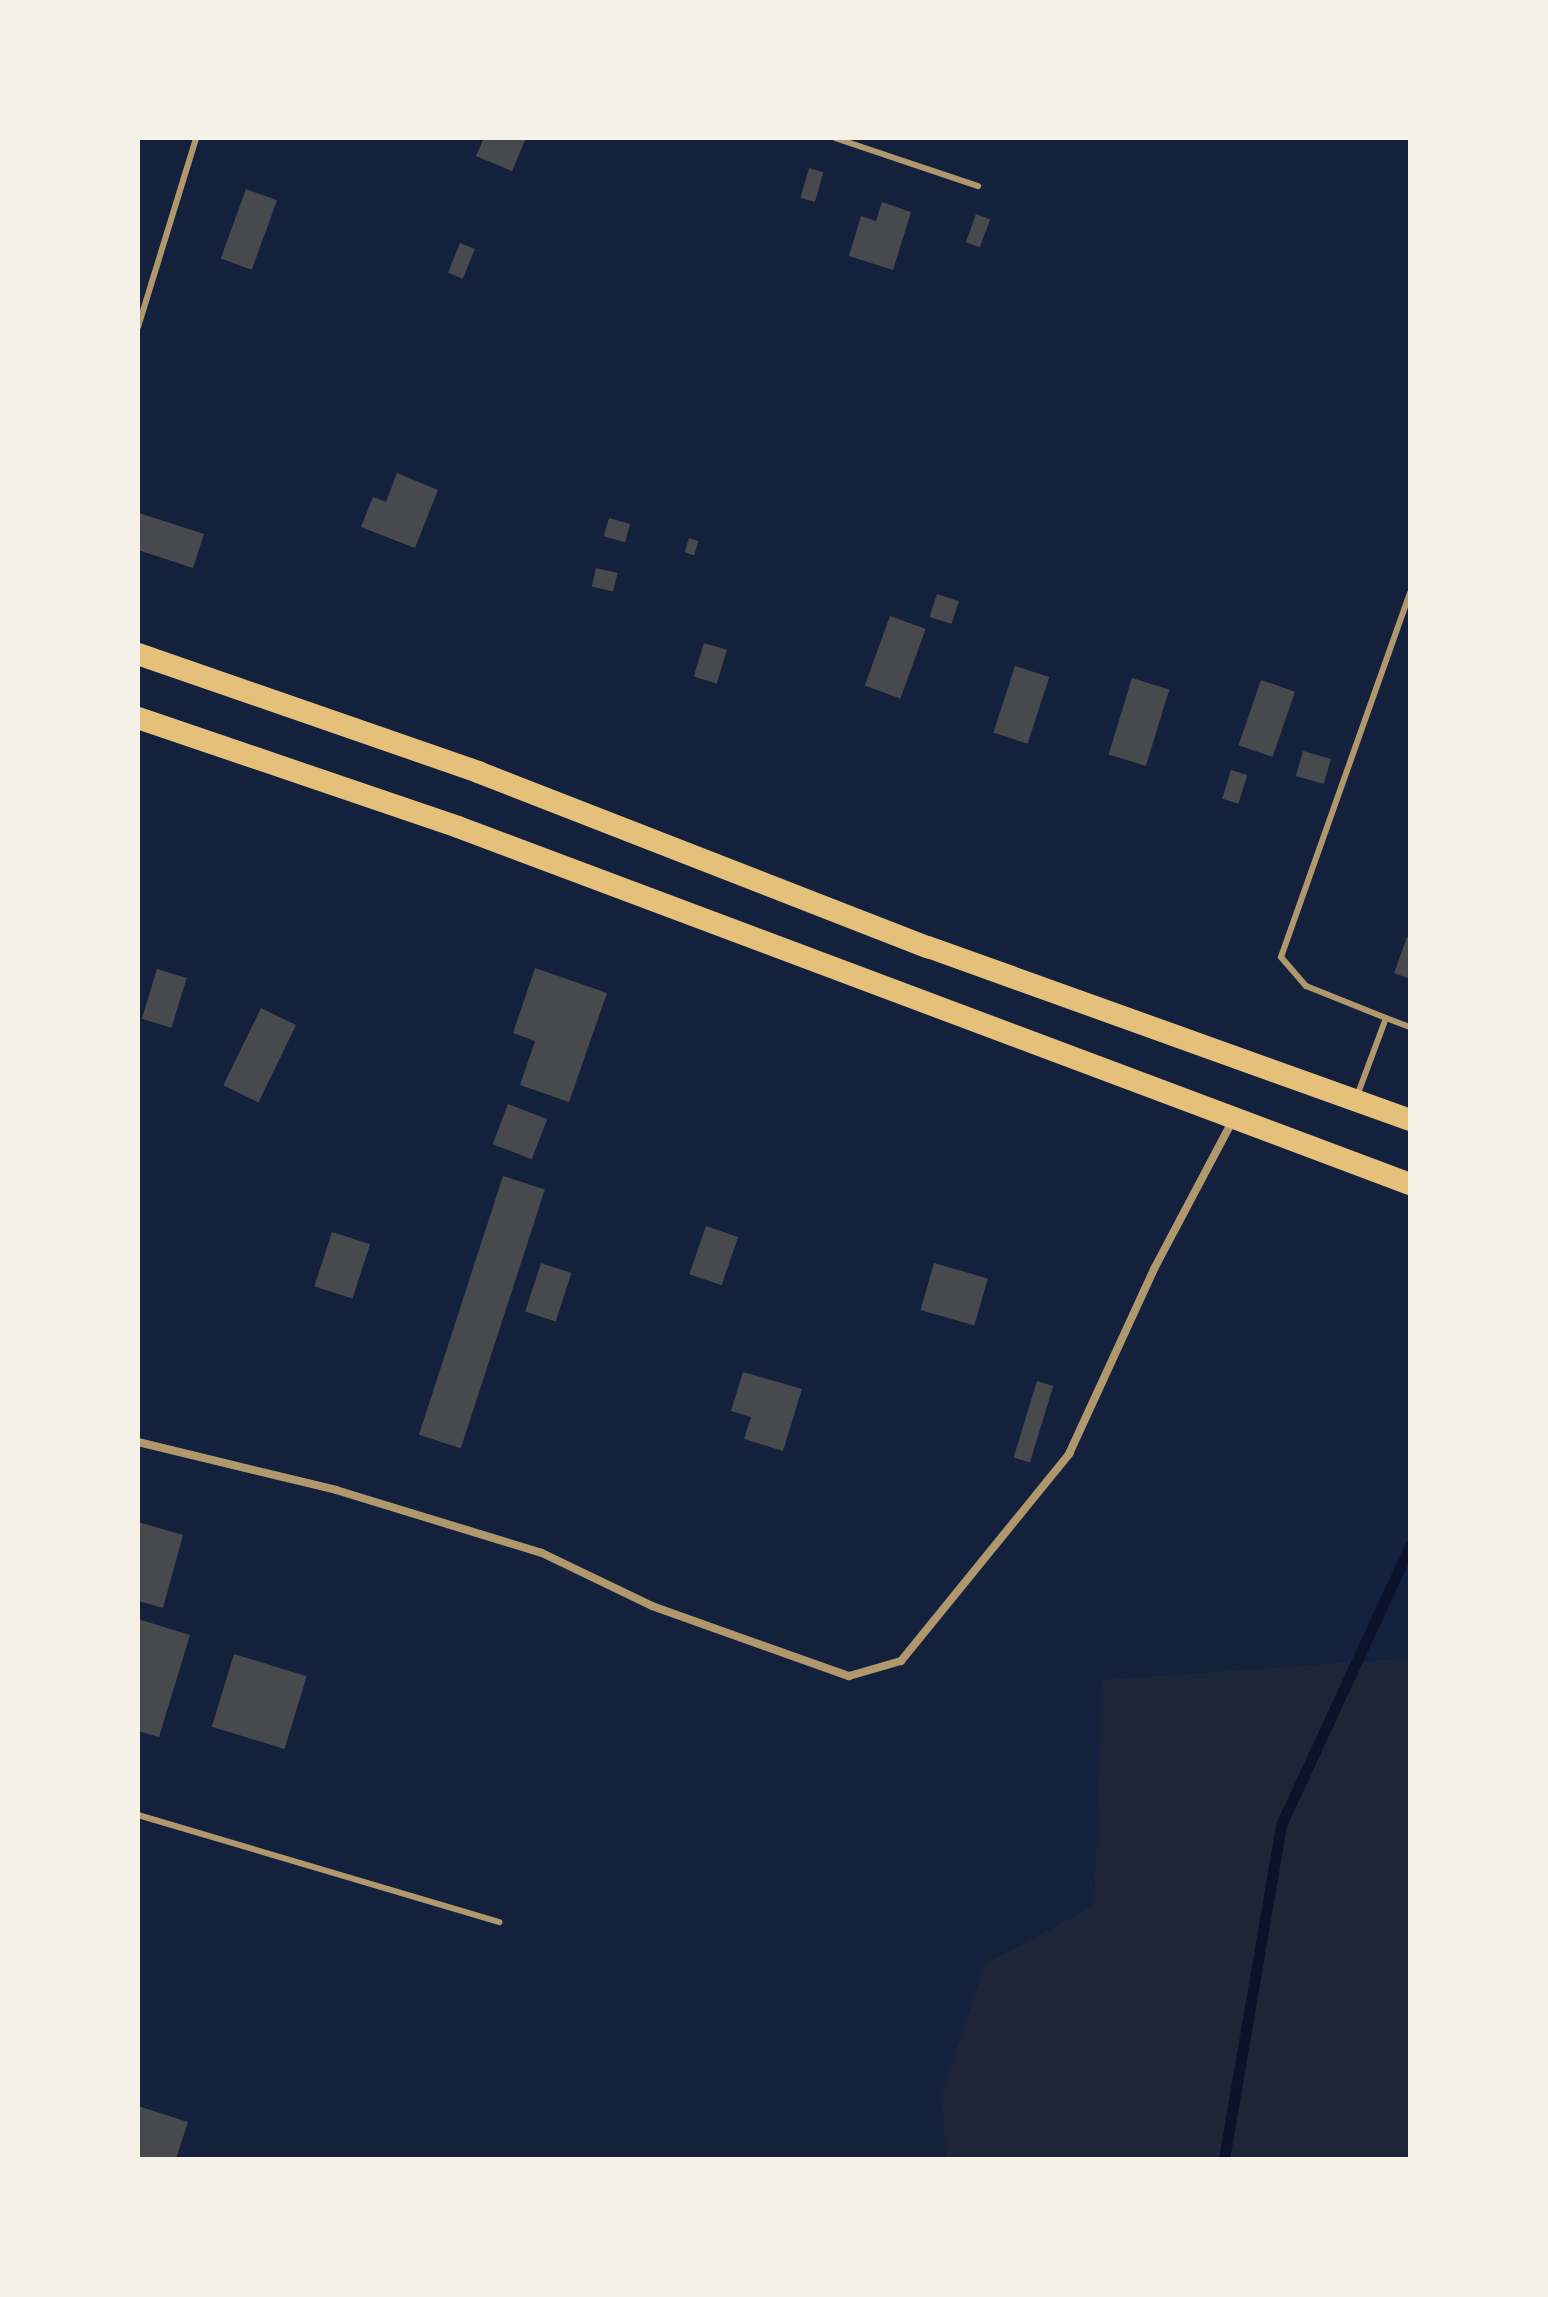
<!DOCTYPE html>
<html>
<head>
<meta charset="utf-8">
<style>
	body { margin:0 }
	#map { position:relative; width:1548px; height:2297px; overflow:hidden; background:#14213d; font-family:Bitter,serif }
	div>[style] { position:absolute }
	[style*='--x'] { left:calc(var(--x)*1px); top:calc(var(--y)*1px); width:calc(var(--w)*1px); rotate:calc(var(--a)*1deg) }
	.green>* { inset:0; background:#1d2539 }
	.stream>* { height:11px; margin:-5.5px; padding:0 5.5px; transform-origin:5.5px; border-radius:5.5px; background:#0b132b }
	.building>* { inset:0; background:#48494c; transform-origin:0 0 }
	.service>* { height:6px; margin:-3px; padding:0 3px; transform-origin:3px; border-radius:3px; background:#b1986c }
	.minor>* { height:8px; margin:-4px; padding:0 4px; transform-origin:4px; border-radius:4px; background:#b1986c }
	.trunk>* { height:22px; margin:-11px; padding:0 11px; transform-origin:11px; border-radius:11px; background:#e5c07b }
	span { translate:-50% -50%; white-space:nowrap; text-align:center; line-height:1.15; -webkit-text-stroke:7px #f6f1e7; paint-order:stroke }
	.frame { position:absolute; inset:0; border:140px solid #f6f1e7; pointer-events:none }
</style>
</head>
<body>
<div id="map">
	<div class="green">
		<i style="clip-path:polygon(1410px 1658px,1410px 2159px,946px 2159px,942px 2094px,985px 1964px,1094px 1906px,1103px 1680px)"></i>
	</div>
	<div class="stream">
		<i style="--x:1224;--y:2159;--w:339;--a:-80.3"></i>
		<i style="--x:1281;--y:1825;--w:307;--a:-65.2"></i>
	</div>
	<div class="building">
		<i style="clip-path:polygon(484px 138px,526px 138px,512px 171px,476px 156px)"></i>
		<i style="left:809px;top:168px;width:15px;height:31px;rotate:16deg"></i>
		<i style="left:246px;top:189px;width:33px;height:74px;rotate:20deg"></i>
		<i style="clip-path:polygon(882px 202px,911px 212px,893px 270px,849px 256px,861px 216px,876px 221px)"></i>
		<i style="left:976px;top:214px;width:15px;height:30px;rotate:20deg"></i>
		<i style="left:460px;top:243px;width:16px;height:32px;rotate:22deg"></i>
		<i style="clip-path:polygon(397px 473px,438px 490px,415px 548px,361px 527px,373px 497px,386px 502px)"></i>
		<i style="clip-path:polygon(139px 513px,204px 534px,193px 568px,138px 550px)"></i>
		<i style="left:609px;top:518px;width:22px;height:19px;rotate:16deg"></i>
		<i style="left:689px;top:538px;width:10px;height:15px;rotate:17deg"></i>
		<i style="left:596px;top:568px;width:22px;height:19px;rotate:13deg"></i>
		<i style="left:937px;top:594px;width:23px;height:24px;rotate:18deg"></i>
		<i style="left:890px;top:616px;width:38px;height:74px;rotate:20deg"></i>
		<i style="left:704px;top:643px;width:24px;height:35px;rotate:17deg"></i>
		<i style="left:1015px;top:666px;width:36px;height:70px;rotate:18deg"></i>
		<i style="left:1132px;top:678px;width:39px;height:80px;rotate:17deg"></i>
		<i style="left:1261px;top:680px;width:36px;height:69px;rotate:19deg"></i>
		<i style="left:1303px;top:751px;width:29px;height:26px;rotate:16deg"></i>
		<i style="left:1231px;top:770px;width:17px;height:30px;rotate:17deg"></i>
		<i style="clip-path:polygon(1407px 937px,1410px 938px,1410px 979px,1394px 973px)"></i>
		<i style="clip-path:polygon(535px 968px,607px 993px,569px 1102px,520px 1085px,535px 1041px,513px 1033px)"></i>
		<i style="left:157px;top:969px;width:31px;height:52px;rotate:17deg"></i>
		<i style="left:261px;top:1008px;width:39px;height:86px;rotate:26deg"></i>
		<i style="left:508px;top:1104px;width:42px;height:43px;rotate:21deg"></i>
		<i style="left:503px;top:1176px;width:44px;height:272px;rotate:18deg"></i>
		<i style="left:706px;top:1226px;width:34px;height:51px;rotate:19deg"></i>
		<i style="left:332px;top:1232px;width:40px;height:57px;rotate:18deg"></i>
		<i style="left:541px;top:1263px;width:32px;height:51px;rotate:18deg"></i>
		<i style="left:934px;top:1263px;width:56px;height:49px;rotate:16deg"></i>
		<i style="clip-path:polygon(743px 1372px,802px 1389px,783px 1451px,744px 1439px,751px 1417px,731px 1411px)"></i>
		<i style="left:1037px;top:1381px;width:17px;height:80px;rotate:17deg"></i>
		<i style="clip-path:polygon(138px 1522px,183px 1535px,163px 1608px,138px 1601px)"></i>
		<i style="clip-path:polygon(138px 1619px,190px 1635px,159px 1737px,138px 1731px)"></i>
		<i style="left:234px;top:1654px;width:76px;height:76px;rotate:17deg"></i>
		<i style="clip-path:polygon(138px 2106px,188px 2122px,176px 2159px,138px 2159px)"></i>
	</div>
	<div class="service">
		<i style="--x:835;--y:138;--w:151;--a:18.6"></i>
		<i style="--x:138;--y:327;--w:198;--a:-72.9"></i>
		<i style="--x:1386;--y:1018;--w:26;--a:21"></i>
		<i style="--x:1357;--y:1096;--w:83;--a:-69.6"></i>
		<i style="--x:1386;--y:1018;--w:86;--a:-158.2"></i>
		<i style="--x:1306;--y:986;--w:38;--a:-131"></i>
		<i style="--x:1281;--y:957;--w:386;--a:-70.5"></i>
		<i style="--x:138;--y:1815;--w:377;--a:16.5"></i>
	</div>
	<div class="minor">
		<i style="--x:138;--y:1442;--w:204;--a:13.6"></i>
		<i style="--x:336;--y:1490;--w:215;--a:17"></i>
		<i style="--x:542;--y:1553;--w:122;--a:25.7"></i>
		<i style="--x:652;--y:1606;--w:209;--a:19.6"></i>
		<i style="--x:849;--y:1676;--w:54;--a:-16.1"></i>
		<i style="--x:901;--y:1661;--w:267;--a:-50.9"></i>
		<i style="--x:1069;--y:1454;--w:204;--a:-65.3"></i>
		<i style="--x:1154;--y:1269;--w:169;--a:-62.1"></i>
	</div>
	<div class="trunk">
		<i style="--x:138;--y:654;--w:360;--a:19.1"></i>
		<i style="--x:478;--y:772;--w:483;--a:21.3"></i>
		<i style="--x:928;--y:947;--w:512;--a:19.74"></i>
		<i style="--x:138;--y:718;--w:338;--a:18.8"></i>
		<i style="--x:458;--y:827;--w:1017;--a:20.56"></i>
	</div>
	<div class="frame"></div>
</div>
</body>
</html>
